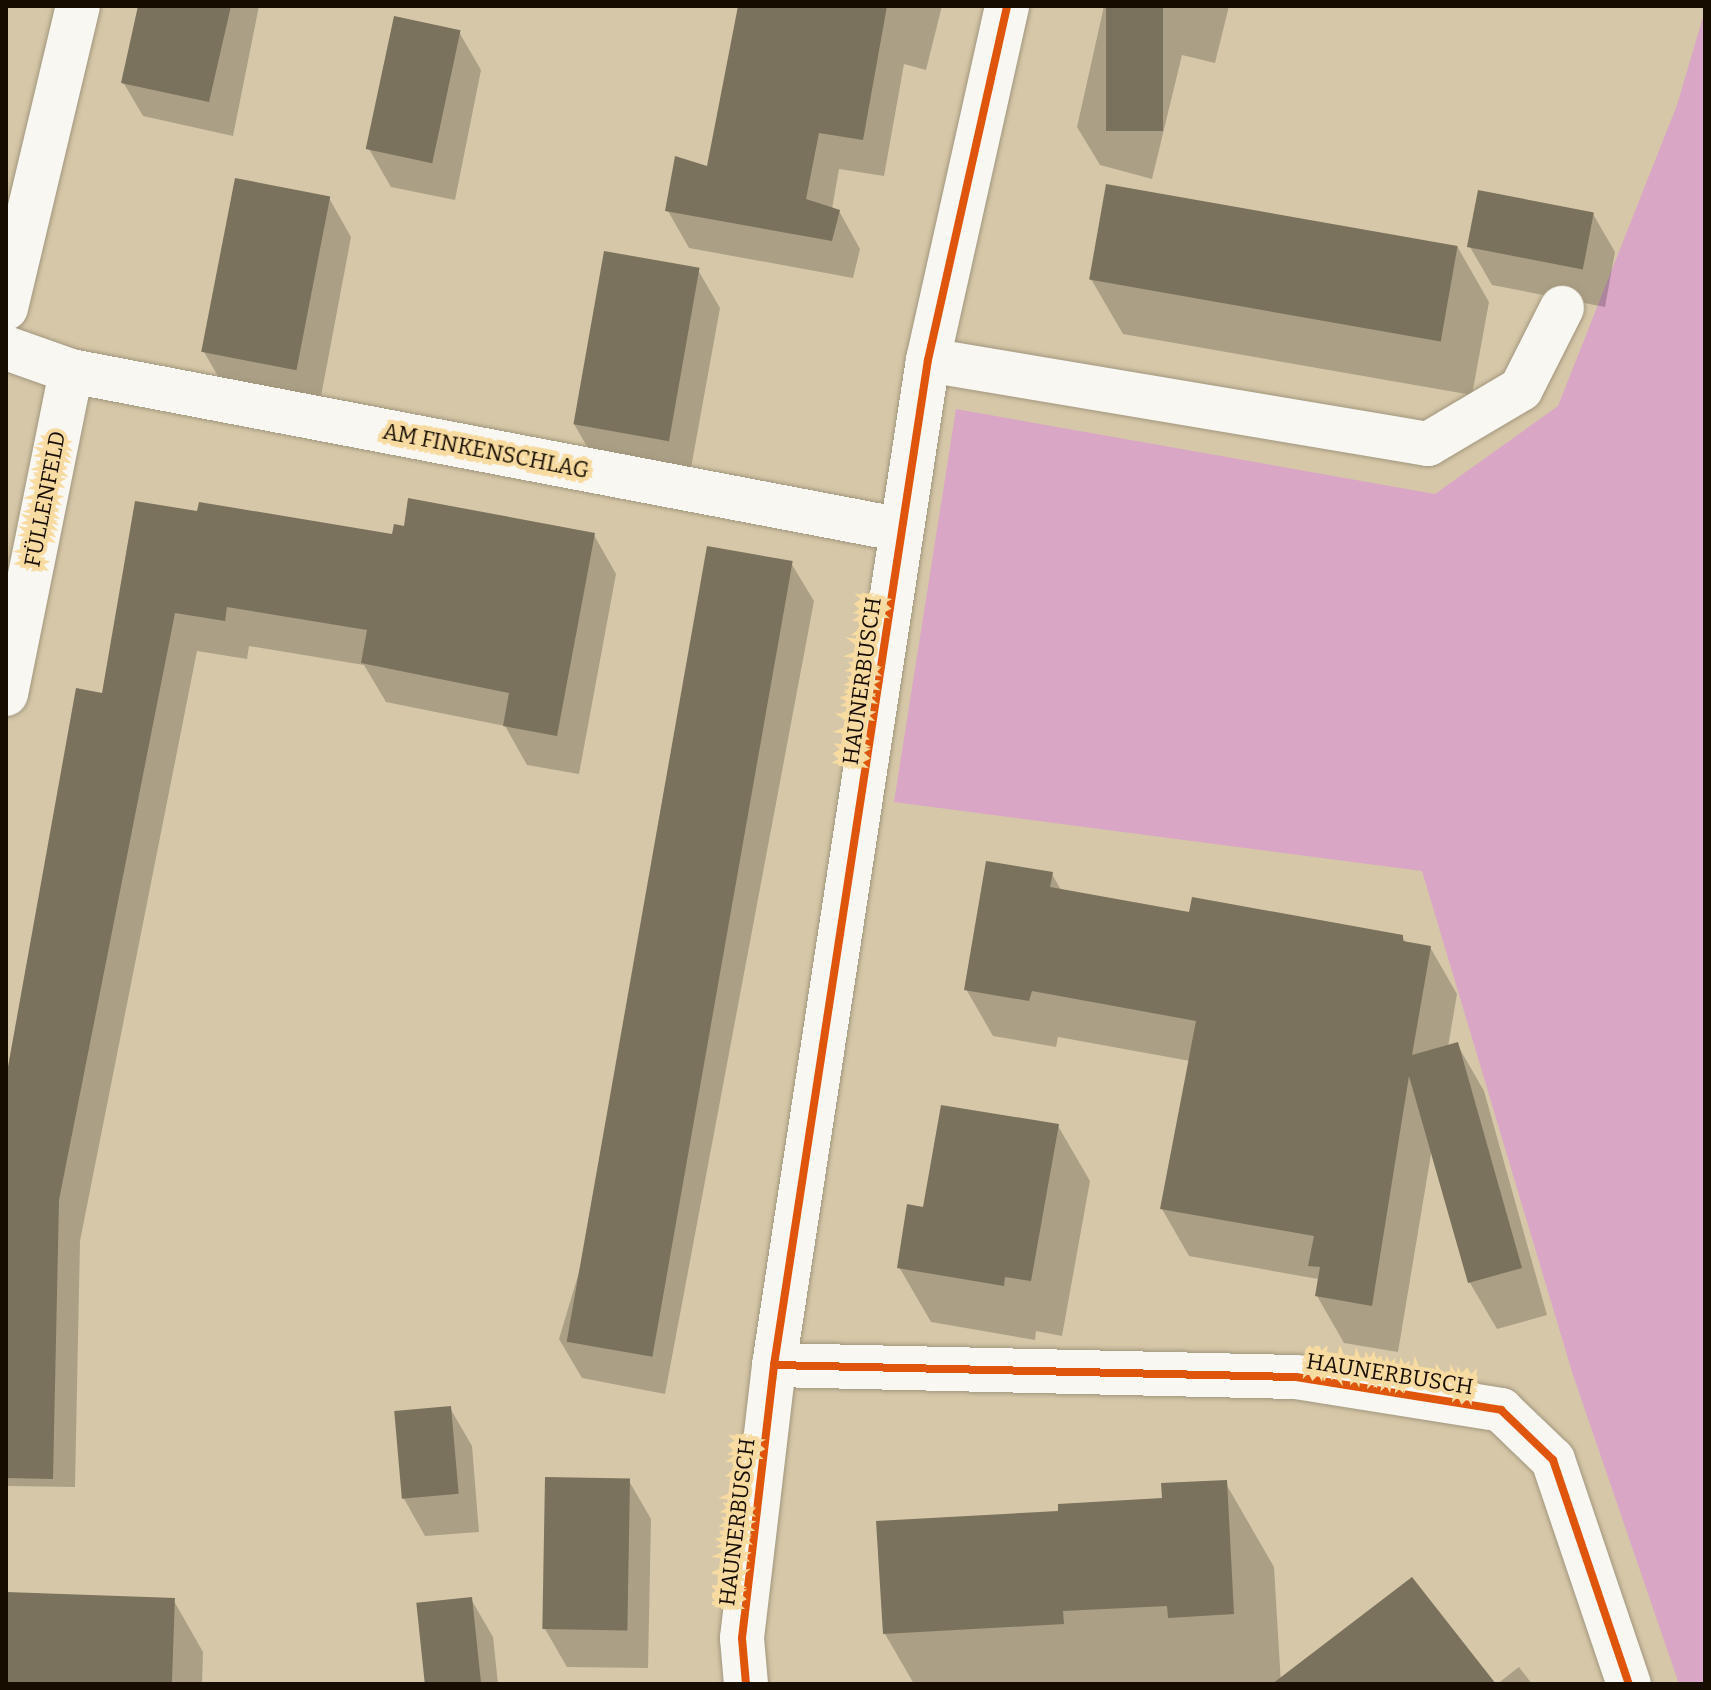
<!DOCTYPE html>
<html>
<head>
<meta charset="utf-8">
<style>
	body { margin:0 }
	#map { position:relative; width:1711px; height:1690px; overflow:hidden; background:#d6c7a8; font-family:Bitter,serif }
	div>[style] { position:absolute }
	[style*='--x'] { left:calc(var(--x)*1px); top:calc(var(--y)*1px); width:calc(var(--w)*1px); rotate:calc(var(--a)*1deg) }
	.green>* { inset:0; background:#d9a6c6 }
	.shadow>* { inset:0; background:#0003 }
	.building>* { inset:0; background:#7a725c; transform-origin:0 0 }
	.roads { filter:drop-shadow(0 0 2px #a1967d) drop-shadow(0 0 2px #a1967d) }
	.minor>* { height:44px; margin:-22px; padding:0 22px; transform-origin:22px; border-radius:22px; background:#f9f7f2 }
	.cycleway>* { height:8px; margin:-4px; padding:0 4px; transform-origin:4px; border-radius:4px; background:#de550b }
	span { translate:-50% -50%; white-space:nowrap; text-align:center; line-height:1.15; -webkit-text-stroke:8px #f7dba1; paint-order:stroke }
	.street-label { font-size:22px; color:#160d00 }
	.frame { position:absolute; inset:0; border:8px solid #160d00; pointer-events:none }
</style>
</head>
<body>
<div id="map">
	<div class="green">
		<i style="clip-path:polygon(1705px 10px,1705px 1684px,1679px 1684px,1573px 1375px,1422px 871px,894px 802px,956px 409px,1435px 494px,1558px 406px,1677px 105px)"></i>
	</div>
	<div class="shadow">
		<i style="clip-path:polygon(140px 6px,259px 6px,233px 136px,143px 116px,123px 82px)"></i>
		<i style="clip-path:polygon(771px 6px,942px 6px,926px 70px,904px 64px,884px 176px,839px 169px,832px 209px,839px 211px,860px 249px,853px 278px,689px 248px,668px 211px,708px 169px)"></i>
		<i style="clip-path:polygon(1104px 6px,1229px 6px,1215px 63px,1182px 55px,1152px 179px,1100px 165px,1077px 127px)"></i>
		<i style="clip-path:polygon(459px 32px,481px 70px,455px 200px,391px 187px,369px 149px)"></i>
		<i style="clip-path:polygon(329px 198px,351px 237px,319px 407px,226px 390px,204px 352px)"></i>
		<i style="clip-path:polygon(1593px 214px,1615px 252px,1605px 307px,1492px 285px,1470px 247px)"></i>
		<i style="clip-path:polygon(1457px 246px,1489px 302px,1472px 395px,1123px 334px,1091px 279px)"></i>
		<i style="clip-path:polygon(698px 270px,720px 308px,689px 479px,596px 462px,574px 424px)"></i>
		<i style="clip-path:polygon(199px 513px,394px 536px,594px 535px,616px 574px,579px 774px,527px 765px,505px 726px,386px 702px,364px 665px,249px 646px,247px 659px,197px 651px,80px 1241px,75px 1487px,6px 1486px,6px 1089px,104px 695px)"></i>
		<i style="clip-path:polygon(791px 563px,814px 601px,665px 1394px,582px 1378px,559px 1339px)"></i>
		<i style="clip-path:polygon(1052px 874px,1061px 890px,1191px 914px,1402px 936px,1406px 943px,1430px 947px,1457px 994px,1448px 1047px,1457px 1044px,1484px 1091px,1547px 1315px,1497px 1329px,1470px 1283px,1432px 1148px,1398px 1352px,1344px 1343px,1317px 1296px,1318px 1279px,1189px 1256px,1162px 1209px,1190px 1061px,1058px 1037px,1056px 1047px,993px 1036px,966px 989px)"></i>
		<i style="clip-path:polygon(1058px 1126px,1090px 1181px,1062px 1336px,1036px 1331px,1035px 1340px,931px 1322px,899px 1267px,925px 1209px)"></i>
		<i style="clip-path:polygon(450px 1408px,472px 1446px,479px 1532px,425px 1536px,403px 1497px)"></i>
		<i style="clip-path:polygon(629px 1481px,651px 1519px,648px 1668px,567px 1667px,545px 1629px)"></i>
		<i style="clip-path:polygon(1225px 1482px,1274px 1567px,1281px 1684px,914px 1684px,885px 1634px,1060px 1513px,1164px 1500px)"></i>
		<i style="clip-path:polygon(6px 1594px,174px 1601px,203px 1652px,202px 1684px,6px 1684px)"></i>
		<i style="clip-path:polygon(471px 1599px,493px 1637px,498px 1684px,426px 1684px)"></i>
		<i style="clip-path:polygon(1519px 1667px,1532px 1684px,1497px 1684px)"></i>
	</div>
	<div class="building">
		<i style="clip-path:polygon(138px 6px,231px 6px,209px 102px,121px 83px)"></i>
		<i style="clip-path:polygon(738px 6px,887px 6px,863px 140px,819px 133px,806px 199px,840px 210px,832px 241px,665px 211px,675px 156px,707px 166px)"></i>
		<i style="left:1106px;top:6px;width:57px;height:125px"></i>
		<i style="left:394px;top:16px;width:68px;height:136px;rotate:12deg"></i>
		<i style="left:235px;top:178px;width:97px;height:177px;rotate:11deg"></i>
		<i style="left:1106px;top:184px;width:357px;height:97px;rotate:10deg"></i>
		<i style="left:1478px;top:190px;width:118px;height:58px;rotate:11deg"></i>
		<i style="left:604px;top:251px;width:97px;height:176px;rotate:10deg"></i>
		<i style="clip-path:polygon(408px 498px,595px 533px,557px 736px,503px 726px,509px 693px,361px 663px,367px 630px,227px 607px,225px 621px,175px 613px,59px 1200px,53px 1479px,6px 1478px,6px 1078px,76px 688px,102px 693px,135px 501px,197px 511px,199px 502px,392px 534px,394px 524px,404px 526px)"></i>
		<i style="left:707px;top:546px;width:87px;height:808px;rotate:10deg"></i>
		<i style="clip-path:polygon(986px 861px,1053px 872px,1050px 887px,1189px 912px,1192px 897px,1403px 935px,1403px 941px,1431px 946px,1412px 1055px,1458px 1042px,1522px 1268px,1468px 1283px,1409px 1076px,1372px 1306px,1315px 1296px,1320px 1267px,1308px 1266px,1314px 1236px,1160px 1209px,1196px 1021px,1032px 991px,1029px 1001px,964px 990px)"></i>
		<i style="clip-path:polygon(941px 1105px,1059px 1124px,1031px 1281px,1005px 1277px,1004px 1286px,897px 1268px,907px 1204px,923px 1207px)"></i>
		<i style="left:451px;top:1406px;width:88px;height:57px;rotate:85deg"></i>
		<i style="left:545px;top:1477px;width:85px;height:152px;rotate:1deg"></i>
		<i style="clip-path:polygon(1227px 1480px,1234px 1614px,1168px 1618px,1167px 1606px,1063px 1611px,1064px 1624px,883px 1634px,876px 1521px,1058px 1511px,1058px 1504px,1162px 1498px,1161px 1483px)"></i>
		<i style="clip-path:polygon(1412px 1577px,1496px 1684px,1272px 1684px)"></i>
		<i style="left:6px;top:1592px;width:169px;height:92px;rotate:2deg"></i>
		<i style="left:472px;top:1597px;width:87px;height:56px;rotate:84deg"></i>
	</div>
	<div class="roads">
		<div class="minor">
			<i style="--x:6;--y:308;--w:310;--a:-76.6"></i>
			<i style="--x:6;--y:348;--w:69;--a:19.5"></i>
			<i style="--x:71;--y:371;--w:846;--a:10.83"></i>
			<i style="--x:928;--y:360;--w:507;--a:9.54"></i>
			<i style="--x:1428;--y:444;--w:108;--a:-30.6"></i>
			<i style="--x:1521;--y:389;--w:91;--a:-63.2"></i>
			<i style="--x:6;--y:694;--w:329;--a:-78.6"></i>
			<i style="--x:774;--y:1365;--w:522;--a:1.32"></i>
			<i style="--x:1296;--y:1377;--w:208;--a:9.1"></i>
			<i style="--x:1501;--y:1410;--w:72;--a:43.9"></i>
			<i style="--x:1553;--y:1460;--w:237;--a:71.3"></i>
			<i style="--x:746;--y:1684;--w:46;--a:-95"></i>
			<i style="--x:742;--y:1638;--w:275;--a:-83.3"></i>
			<i style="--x:774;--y:1365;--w:1017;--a:-81.29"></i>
			<i style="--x:928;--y:360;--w:363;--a:-77.4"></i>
		</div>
	</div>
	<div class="cycleway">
		<i style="--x:774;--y:1365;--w:522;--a:1.32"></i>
		<i style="--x:1296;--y:1377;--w:208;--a:9.1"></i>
		<i style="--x:1501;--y:1410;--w:72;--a:43.9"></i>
		<i style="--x:1553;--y:1460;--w:237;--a:71.3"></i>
		<i style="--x:746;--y:1684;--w:46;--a:-95"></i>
		<i style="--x:742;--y:1638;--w:275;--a:-83.3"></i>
		<i style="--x:774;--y:1365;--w:1017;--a:-81.29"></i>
		<i style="--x:928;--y:360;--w:363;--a:-77.4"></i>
	</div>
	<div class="street-label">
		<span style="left:486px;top:451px;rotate:11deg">AM FINKENSCHLAG</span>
		<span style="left:45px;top:499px;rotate:-79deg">FÜLLENFELD</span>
		<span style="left:862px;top:681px;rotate:-82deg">HAUNERBUSCH</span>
		<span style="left:1390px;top:1374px;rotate:9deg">HAUNERBUSCH</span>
		<span style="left:737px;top:1522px;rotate:-83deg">HAUNERBUSCH</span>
	</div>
	<div class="frame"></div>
</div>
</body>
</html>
